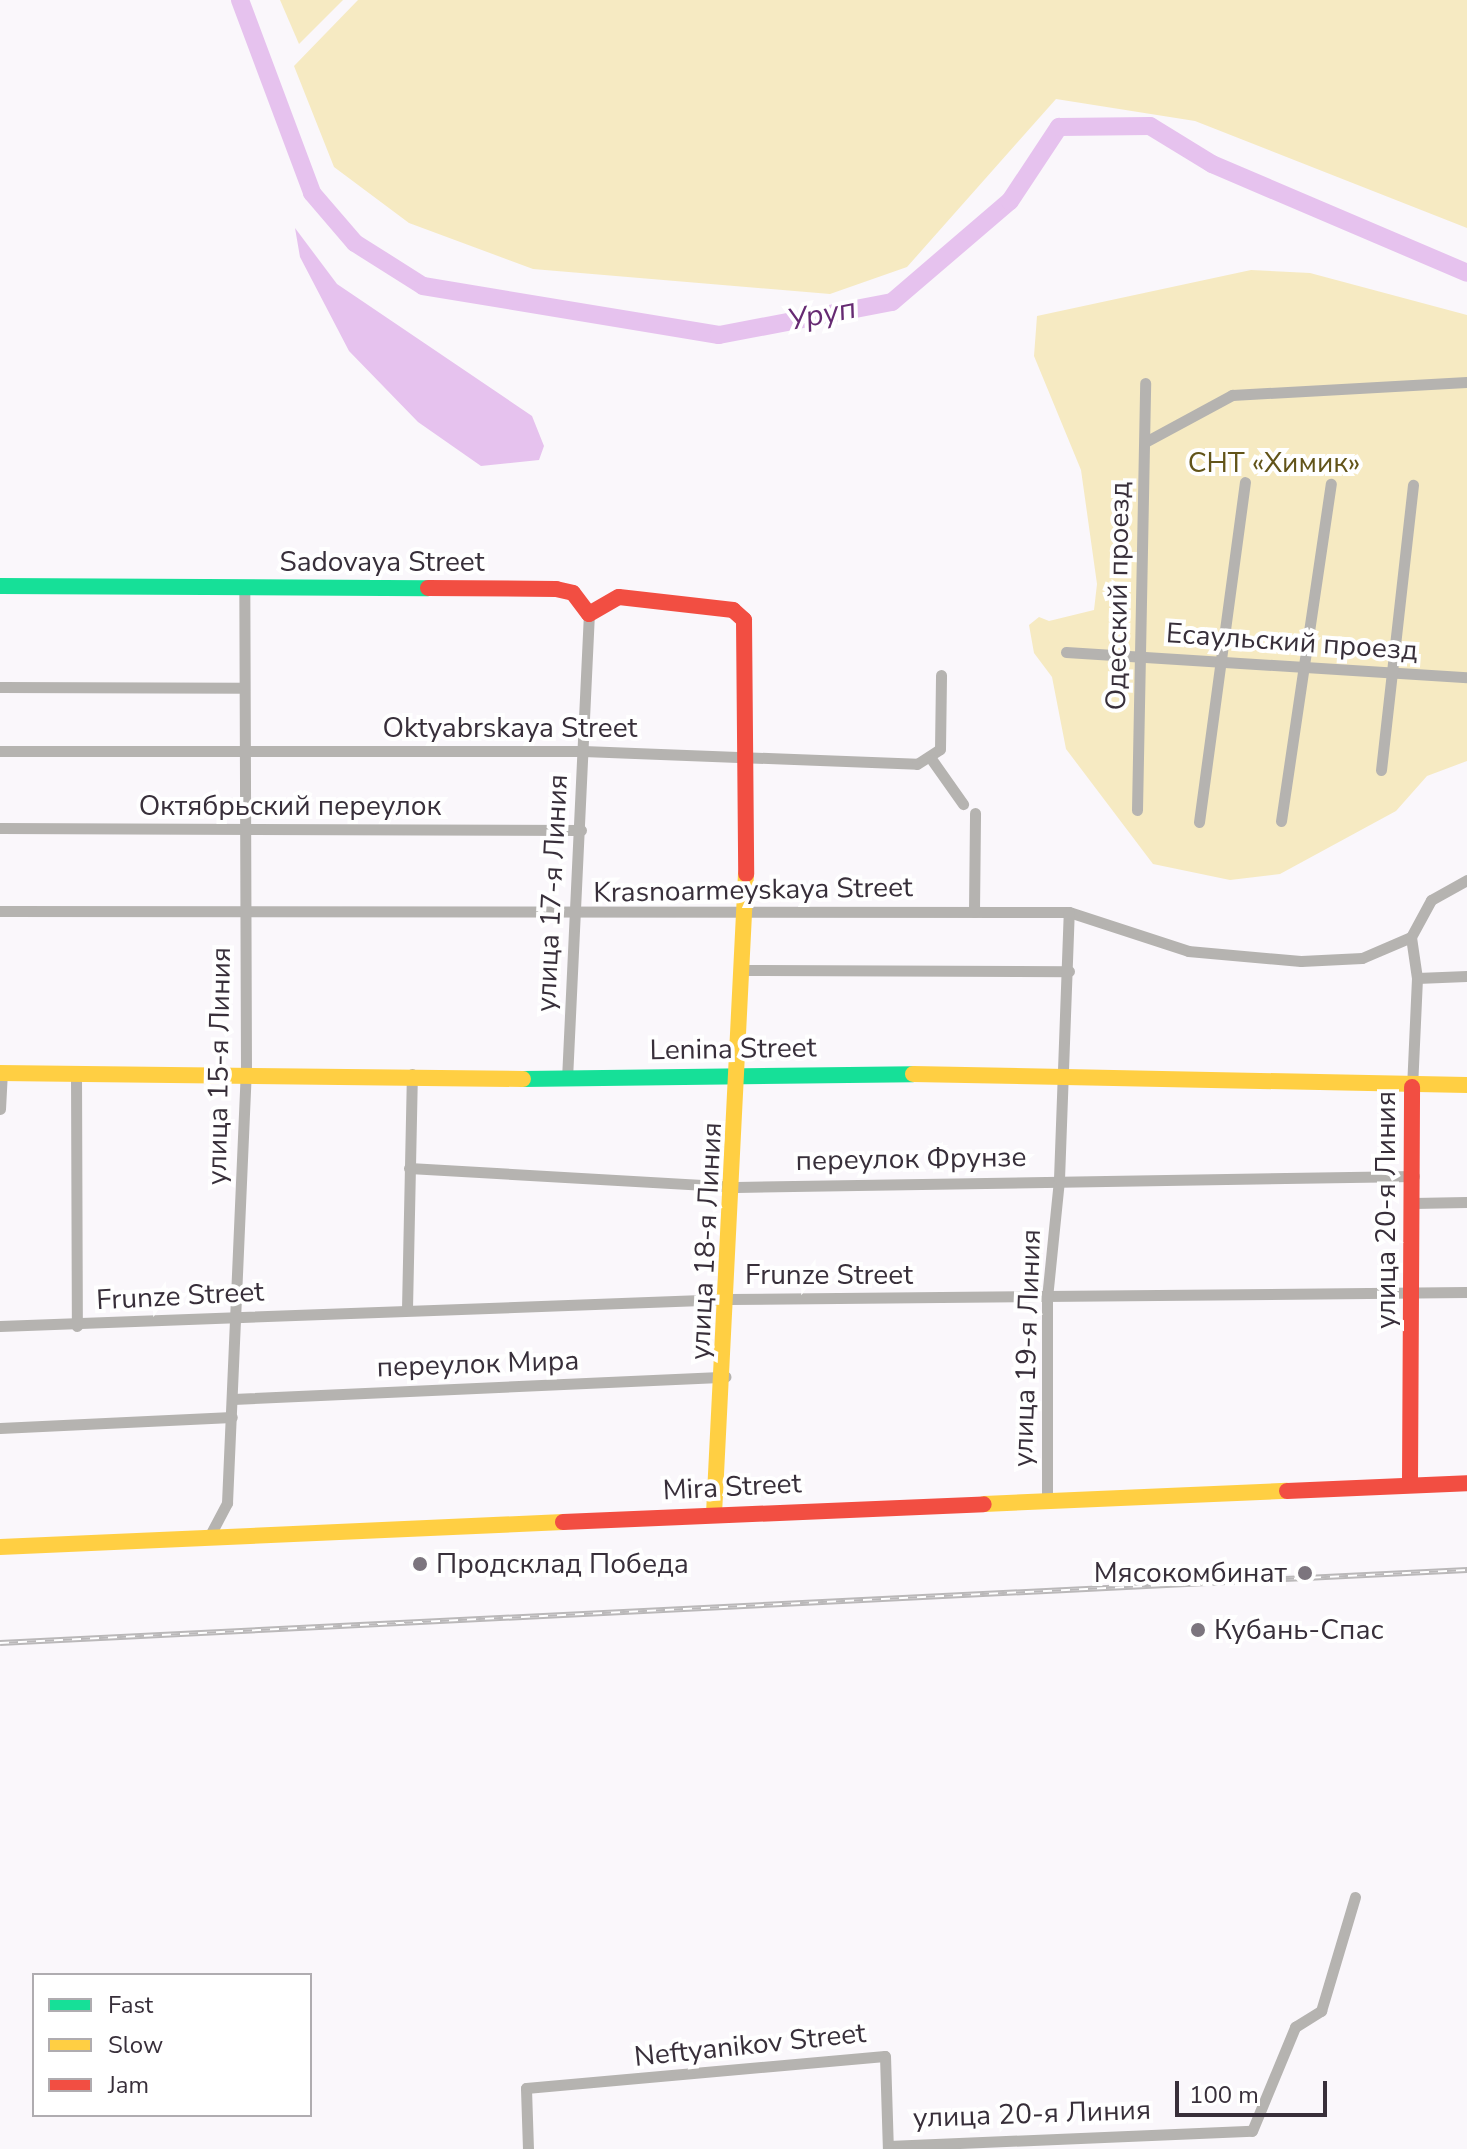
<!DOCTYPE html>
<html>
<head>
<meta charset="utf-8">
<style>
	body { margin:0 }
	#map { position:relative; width:1467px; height:2149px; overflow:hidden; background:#faf7fb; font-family:"Nunito Sans",sans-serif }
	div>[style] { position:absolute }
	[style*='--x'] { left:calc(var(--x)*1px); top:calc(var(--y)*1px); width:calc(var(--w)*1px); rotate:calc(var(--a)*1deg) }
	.green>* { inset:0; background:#f6eac2 }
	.water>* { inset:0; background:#e6c2ee }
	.river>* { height:18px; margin:-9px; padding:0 9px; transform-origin:9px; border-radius:9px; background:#e6c2ee }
	.street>* { height:11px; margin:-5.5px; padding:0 5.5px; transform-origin:5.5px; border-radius:5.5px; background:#b5b3b0 }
	.fast>* { height:16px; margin:-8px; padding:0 8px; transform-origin:8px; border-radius:8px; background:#16e098 }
	.slow>* { height:16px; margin:-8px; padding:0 8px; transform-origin:8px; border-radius:8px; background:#ffcf43 }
	.jam>* { height:16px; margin:-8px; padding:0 8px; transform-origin:8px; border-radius:8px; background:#f24e42 }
	.rail>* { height:6px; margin-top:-3px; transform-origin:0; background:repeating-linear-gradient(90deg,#fff 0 9px,#bab8b9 0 18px); box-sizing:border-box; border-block:2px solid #bab8b9 }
	.dots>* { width:22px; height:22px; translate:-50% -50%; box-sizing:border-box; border:4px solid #fff; border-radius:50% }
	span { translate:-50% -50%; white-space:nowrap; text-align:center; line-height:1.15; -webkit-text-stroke:8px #fff; paint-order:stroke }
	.park-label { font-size:28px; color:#625419 }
	.street-label { font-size:28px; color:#382f3a }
	.poi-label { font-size:28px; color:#382f3a }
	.left { translate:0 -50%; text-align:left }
	.right { translate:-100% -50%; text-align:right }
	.water-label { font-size:30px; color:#662a72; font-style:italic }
	.legend { position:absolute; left:32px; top:1973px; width:280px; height:144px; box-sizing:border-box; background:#fff; border:2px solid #afacb0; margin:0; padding:10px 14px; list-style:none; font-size:24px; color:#382f3a }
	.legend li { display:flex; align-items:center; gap:16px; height:40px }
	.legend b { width:40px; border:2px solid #afacb0 }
	.scale { position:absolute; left:1175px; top:2081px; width:152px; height:36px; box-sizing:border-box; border:4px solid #382f3a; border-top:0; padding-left:10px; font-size:24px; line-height:28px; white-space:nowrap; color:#382f3a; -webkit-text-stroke:6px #fff; paint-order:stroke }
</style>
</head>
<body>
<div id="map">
	<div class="green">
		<i style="clip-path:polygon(280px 0,343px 0,299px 44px)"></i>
		<i style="clip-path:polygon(358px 0,1467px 0,1467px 228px,1195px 121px,1056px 99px,907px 267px,830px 294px,533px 269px,409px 223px,334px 167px,294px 66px)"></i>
		<i style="clip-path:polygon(1251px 270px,1310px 273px,1467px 315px,1467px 761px,1427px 776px,1396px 811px,1280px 874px,1230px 880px,1153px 864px,1066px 749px,1052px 677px,1034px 653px,1029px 625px,1039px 617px,1049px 621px,1094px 610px,1097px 584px,1081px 470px,1034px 356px,1037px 316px)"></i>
	</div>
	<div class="water">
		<i style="clip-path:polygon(295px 228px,337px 284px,532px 416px,544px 446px,539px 460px,481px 466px,418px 422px,349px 351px,300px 257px)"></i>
	</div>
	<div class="river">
		<i style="--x:240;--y:0;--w:206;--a:69.5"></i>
		<i style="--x:312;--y:193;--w:66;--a:49.3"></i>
		<i style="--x:355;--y:243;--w:80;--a:32.3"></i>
		<i style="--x:423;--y:286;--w:300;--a:9.4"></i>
		<i style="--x:719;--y:335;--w:176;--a:-10.8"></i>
		<i style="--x:892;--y:302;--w:155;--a:-40.6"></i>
		<i style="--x:1010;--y:201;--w:89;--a:-56.5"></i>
		<i style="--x:1059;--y:127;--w:91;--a:-0.6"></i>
		<i style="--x:1150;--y:126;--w:73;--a:31.5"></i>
		<i style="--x:1212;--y:164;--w:277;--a:23.1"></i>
	</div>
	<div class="street">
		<i style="--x:1147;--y:441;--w:97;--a:-28.4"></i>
		<i style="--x:1232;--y:395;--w:235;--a:-3.2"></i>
		<i style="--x:1066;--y:652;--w:402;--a:3.6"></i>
		<i style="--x:0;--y:687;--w:244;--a:0.2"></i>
		<i style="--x:0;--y:751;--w:583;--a:0"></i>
		<i style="--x:583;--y:751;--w:334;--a:2.2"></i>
		<i style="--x:917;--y:764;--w:27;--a:-33"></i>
		<i style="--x:940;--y:749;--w:74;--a:-89.2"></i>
		<i style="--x:932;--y:760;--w:54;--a:54.8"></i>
		<i style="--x:1381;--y:770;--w:287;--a:-83.6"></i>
		<i style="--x:1137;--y:810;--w:427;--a:-88.9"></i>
		<i style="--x:1281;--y:821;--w:341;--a:-81.6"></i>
		<i style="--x:1199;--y:822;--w:343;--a:-82.3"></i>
		<i style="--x:0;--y:828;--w:581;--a:0.2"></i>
		<i style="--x:0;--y:911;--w:1069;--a:0.05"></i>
		<i style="--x:1069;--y:912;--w:125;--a:18.1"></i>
		<i style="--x:1188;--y:951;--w:113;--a:5.1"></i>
		<i style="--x:1301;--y:961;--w:61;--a:-2.8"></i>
		<i style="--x:1362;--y:958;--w:53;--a:-23.2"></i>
		<i style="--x:1411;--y:937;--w:42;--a:-61.6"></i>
		<i style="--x:1431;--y:900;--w:41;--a:-29.1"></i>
		<i style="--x:974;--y:912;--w:99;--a:-89.4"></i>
		<i style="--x:1411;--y:937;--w:41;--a:81.7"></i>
		<i style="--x:1417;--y:978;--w:109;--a:92.6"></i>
		<i style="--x:742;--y:970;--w:327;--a:0.2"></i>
		<i style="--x:1417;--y:978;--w:50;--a:-2.3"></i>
		<i style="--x:76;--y:1072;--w:254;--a:89.8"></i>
		<i style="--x:567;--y:1079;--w:466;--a:-87.3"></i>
		<i style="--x:0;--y:1109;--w:36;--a:-87"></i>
		<i style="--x:409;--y:1168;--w:328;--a:3.3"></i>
		<i style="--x:736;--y:1187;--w:678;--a:-0.93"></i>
		<i style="--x:1413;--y:1203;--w:54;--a:-1.1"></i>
		<i style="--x:407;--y:1309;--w:235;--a:-88.8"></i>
		<i style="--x:0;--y:1326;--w:729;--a:-2.12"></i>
		<i style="--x:729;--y:1299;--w:738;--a:-0.54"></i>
		<i style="--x:233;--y:1399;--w:493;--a:-2.6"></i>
		<i style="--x:0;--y:1428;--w:232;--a:-2.7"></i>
		<i style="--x:1047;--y:1498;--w:200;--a:-90"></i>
		<i style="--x:1047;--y:1298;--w:120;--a:-84.2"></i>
		<i style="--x:1059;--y:1179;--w:267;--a:-87.9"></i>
		<i style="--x:208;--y:1539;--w:41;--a:-62.2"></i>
		<i style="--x:227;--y:1503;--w:432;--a:-87.5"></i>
		<i style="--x:246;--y:1071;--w:483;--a:-90.2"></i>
		<i style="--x:888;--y:2146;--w:364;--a:-2.4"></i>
		<i style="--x:1252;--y:2131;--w:113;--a:-67.5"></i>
		<i style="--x:1295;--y:2027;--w:31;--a:-32"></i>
		<i style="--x:1321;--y:2011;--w:119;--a:-73.4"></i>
		<i style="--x:528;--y:2149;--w:61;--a:-91.9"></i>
		<i style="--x:526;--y:2088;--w:360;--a:-5.1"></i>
		<i style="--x:885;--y:2056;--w:93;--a:88.2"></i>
	</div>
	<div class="fast">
		<i style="--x:0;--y:586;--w:428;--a:0.3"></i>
		<i style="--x:523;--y:1079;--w:390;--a:-0.7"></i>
	</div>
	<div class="slow">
		<i style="--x:0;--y:1073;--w:523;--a:0.66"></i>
		<i style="--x:913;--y:1074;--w:554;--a:1.14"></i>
		<i style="--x:984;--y:1504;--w:303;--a:-2.5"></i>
		<i style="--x:714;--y:1514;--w:641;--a:-87.14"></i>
		<i style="--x:0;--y:1547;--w:564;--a:-2.54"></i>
	</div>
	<div class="jam">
		<i style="--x:428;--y:588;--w:128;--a:0.4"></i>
		<i style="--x:556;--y:589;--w:17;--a:13"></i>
		<i style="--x:573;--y:593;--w:26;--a:53"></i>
		<i style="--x:589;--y:614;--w:34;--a:-30"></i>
		<i style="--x:619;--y:597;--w:115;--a:6.5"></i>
		<i style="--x:733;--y:610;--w:15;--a:42"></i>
		<i style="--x:744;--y:620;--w:254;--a:89.5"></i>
		<i style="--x:1410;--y:1483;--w:396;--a:-89.7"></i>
		<i style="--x:1287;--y:1491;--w:180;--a:-2.5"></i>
		<i style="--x:563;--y:1522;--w:421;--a:-2.4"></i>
	</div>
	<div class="rail">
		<i style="--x:0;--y:1643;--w:1469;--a:-2.85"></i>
	</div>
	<div class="dots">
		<i style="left:420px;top:1564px;background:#7c757e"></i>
		<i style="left:1305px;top:1573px;background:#7c757e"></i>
		<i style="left:1198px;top:1630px;background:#7c757e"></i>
	</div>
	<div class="park-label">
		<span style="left:1274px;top:463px">СНТ «Химик»</span>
	</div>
	<div class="street-label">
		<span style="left:382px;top:562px">Sadovaya Street</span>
		<span style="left:1118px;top:596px;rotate:-89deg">Одесский проезд</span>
		<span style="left:1292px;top:642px;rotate:4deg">Есаульский проезд</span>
		<span style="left:510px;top:728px">Oktyabrskaya Street</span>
		<span style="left:290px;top:806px">Октябрьский переулок</span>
		<span style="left:753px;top:890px;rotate:-1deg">Krasnoarmeyskaya Street</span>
		<span style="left:552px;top:893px;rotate:-87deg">улица 17-я Линия</span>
		<span style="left:733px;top:1049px;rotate:-1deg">Lenina Street</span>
		<span style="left:219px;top:1066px;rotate:-89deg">улица 15-я Линия</span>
		<span style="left:911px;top:1159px;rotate:-1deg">переулок Фрунзе</span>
		<span style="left:1386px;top:1210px;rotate:-90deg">улица 20-я Линия</span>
		<span style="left:706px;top:1241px;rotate:-87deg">улица 18-я Линия</span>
		<span style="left:829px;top:1275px">Frunze Street</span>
		<span style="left:180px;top:1296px;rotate:-3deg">Frunze Street</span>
		<span style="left:1027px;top:1348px;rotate:-88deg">улица 19-я Линия</span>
		<span style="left:478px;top:1364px;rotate:-2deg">переулок Мира</span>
		<span style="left:732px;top:1487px;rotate:-3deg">Mira Street</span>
		<span style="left:750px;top:2045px;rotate:-6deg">Neftyanikov Street</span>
		<span style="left:1032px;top:2114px;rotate:-2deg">улица 20-я Линия</span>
	</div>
	<div class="poi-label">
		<span class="left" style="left:436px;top:1564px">Продсклад Победа</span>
		<span class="right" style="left:1287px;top:1573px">Мясокомбинат</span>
		<span class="left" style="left:1214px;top:1630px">Кубань-Спас</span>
	</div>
	<div class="water-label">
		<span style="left:822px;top:315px;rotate:-11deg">Уруп</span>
	</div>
	<ul class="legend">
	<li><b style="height:10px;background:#16e098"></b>Fast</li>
	<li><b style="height:10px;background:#ffcf43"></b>Slow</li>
	<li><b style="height:10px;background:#f24e42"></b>Jam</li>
	</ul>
	<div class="scale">100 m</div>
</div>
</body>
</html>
